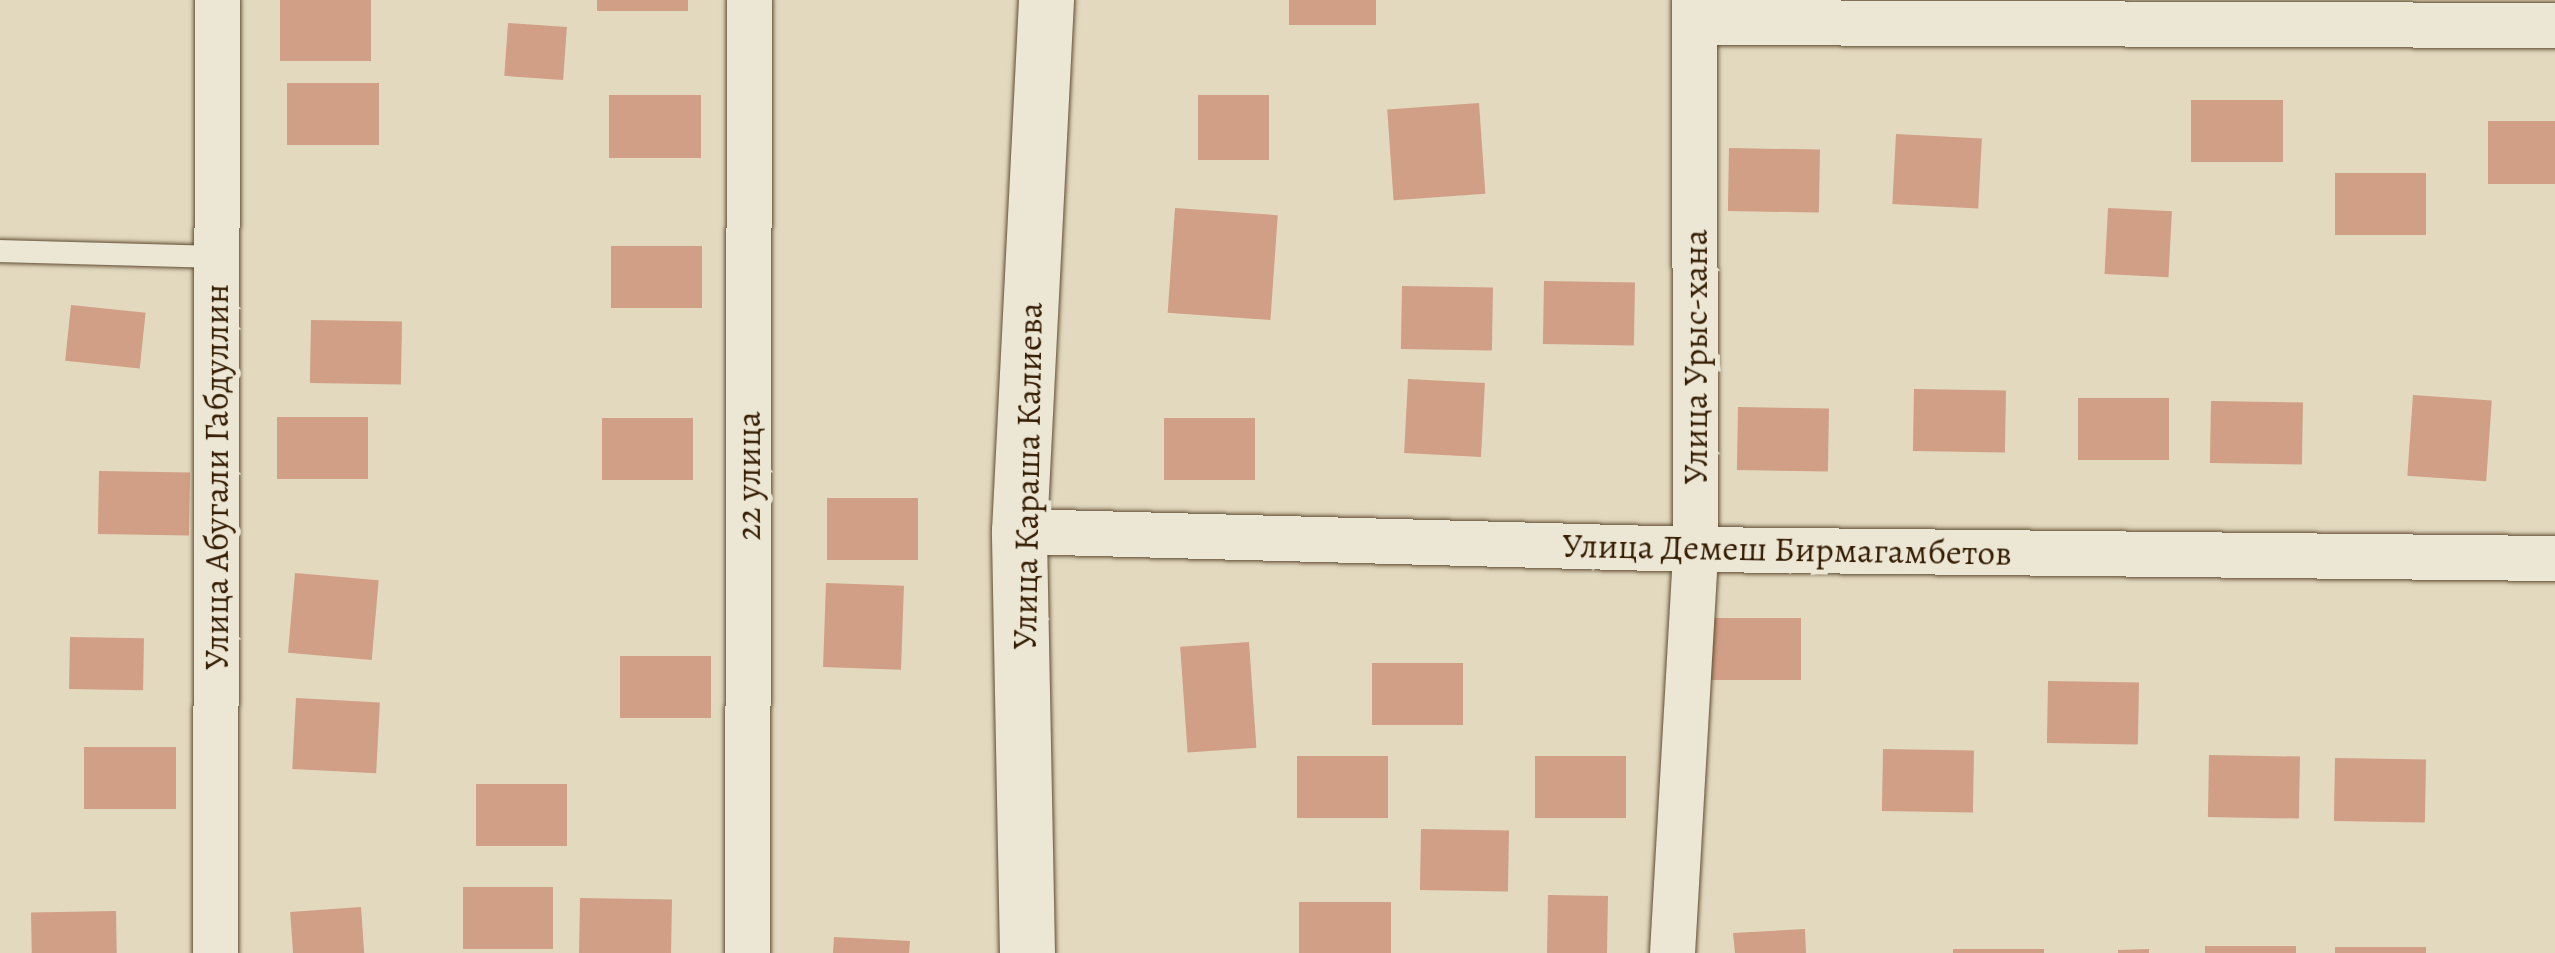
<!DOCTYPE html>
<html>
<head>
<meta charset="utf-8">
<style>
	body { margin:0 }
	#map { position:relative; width:2555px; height:953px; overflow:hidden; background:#e2d9bf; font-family:Alegreya,serif }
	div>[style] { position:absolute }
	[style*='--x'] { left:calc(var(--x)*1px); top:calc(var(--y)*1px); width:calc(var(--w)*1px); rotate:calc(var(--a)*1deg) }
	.building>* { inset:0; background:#d19f85; transform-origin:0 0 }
	.roads { filter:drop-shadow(0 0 2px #614d32) drop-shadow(0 0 2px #614d32) }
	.lane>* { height:22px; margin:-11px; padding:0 11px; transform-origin:11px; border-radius:11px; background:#ece6d5 }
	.street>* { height:45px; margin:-22.5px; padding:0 22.5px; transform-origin:22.5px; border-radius:22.5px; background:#ece6d5 }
	.secondary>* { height:55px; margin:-27.5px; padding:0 27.5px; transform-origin:27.5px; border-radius:27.5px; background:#ece6d5 }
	span { translate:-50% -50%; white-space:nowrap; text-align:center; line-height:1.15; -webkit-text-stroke:10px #ece6d5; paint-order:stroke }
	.street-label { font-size:35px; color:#361e03 }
</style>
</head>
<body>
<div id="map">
	<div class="building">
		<i style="left:280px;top:0;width:91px;height:61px"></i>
		<i style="left:597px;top:0;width:91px;height:11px"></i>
		<i style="left:1289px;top:0;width:87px;height:25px"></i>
		<i style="left:508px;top:23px;width:59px;height:53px;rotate:4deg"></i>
		<i style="left:287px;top:83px;width:92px;height:62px"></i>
		<i style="left:609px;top:95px;width:92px;height:63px"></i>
		<i style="left:1198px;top:95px;width:71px;height:65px"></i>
		<i style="left:2191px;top:100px;width:92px;height:62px"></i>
		<i style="left:1479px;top:103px;width:91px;height:92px;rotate:86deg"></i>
		<i style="left:2488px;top:121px;width:67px;height:63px"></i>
		<i style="left:1896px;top:134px;width:86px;height:70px;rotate:3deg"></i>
		<i style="left:1729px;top:148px;width:91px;height:63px;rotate:1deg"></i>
		<i style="left:2335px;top:173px;width:91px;height:62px"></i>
		<i style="left:1175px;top:208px;width:103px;height:105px;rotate:4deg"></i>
		<i style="left:2108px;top:208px;width:64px;height:66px;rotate:3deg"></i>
		<i style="left:611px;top:246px;width:91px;height:62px"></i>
		<i style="left:1544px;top:281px;width:91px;height:63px;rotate:1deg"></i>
		<i style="left:1402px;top:286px;width:91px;height:63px;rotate:1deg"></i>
		<i style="left:71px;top:305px;width:75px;height:56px;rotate:6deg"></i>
		<i style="left:311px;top:320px;width:91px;height:63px;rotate:1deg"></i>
		<i style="left:1408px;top:379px;width:77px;height:74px;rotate:3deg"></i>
		<i style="left:1914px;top:389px;width:92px;height:62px;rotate:1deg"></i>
		<i style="left:2413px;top:395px;width:79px;height:81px;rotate:4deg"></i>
		<i style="left:2078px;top:398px;width:91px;height:62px"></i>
		<i style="left:2211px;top:401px;width:92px;height:62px;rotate:1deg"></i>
		<i style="left:1738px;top:407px;width:91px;height:63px;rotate:1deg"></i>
		<i style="left:277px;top:417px;width:91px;height:62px"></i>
		<i style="left:602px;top:418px;width:91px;height:62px"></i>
		<i style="left:1164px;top:418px;width:91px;height:62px"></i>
		<i style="left:99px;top:471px;width:91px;height:63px;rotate:1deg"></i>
		<i style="left:827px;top:498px;width:91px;height:62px"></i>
		<i style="left:295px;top:573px;width:84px;height:80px;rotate:5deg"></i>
		<i style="left:826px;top:583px;width:78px;height:84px;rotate:2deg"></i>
		<i style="left:1710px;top:618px;width:91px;height:62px"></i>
		<i style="left:70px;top:637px;width:74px;height:52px;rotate:1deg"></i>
		<i style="left:1249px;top:642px;width:106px;height:69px;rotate:86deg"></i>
		<i style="left:620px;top:656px;width:91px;height:62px"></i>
		<i style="left:1372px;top:663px;width:91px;height:62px"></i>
		<i style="left:2048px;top:681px;width:91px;height:62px;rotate:1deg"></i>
		<i style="left:296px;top:698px;width:84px;height:71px;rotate:3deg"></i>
		<i style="left:84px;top:747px;width:92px;height:62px"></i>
		<i style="left:1883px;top:749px;width:91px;height:62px;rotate:1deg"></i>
		<i style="left:2209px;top:755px;width:91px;height:62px;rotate:1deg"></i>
		<i style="left:1297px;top:756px;width:91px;height:62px"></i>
		<i style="left:1535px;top:756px;width:91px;height:62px"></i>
		<i style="left:2335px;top:758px;width:91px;height:63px;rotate:1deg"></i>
		<i style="left:476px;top:784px;width:91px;height:62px"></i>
		<i style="left:1421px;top:829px;width:88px;height:61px;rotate:1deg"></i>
		<i style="left:463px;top:887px;width:90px;height:62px"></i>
		<i style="left:1548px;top:895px;width:60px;height:58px;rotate:1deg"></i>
		<i style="left:580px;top:898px;width:92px;height:55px;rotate:1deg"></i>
		<i style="left:1299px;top:902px;width:92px;height:51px"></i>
		<i style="left:361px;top:907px;width:46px;height:71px;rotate:86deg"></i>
		<i style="left:116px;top:911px;width:42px;height:85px;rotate:89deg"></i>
		<i style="clip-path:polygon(1805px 929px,1806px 953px,1735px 953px,1733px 933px)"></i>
		<i style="clip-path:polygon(834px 937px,910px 941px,909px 953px,833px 953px)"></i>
		<i style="left:2205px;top:946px;width:91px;height:7px"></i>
		<i style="left:2335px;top:947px;width:91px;height:6px"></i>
		<i style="left:1953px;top:949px;width:91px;height:4px"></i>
		<i style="clip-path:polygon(2149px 949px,2149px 953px,2118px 953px,2118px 950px)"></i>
	</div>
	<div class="roads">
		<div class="lane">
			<i style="--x:0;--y:251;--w:217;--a:1.6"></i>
		</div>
		<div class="street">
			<i style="--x:1694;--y:22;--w:861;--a:0.2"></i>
			<i style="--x:1019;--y:531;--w:676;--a:1.53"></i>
			<i style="--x:1695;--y:549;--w:860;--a:0.6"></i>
			<i style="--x:215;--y:953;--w:953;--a:-89.88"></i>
			<i style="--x:747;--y:953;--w:953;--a:-89.88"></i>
			<i style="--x:1672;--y:953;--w:405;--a:-86.7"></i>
			<i style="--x:1695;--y:549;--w:549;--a:-90.1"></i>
		</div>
		<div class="secondary">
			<i style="--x:1027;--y:953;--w:422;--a:-91.1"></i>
			<i style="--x:1019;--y:531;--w:532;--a:-87.09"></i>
		</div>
	</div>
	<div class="street-label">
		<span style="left:1695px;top:357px;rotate:-90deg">Улица Урыс-хана</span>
		<span style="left:748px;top:476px;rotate:-90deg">22 улица</span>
		<span style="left:1027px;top:476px;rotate:-89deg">Улица Караша Калиева</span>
		<span style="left:216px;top:477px;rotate:-90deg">Улица Абугали Габдуллин</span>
		<span style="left:1787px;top:549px;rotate:1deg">Улица Демеш Бирмагамбетов</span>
	</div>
</div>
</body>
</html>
